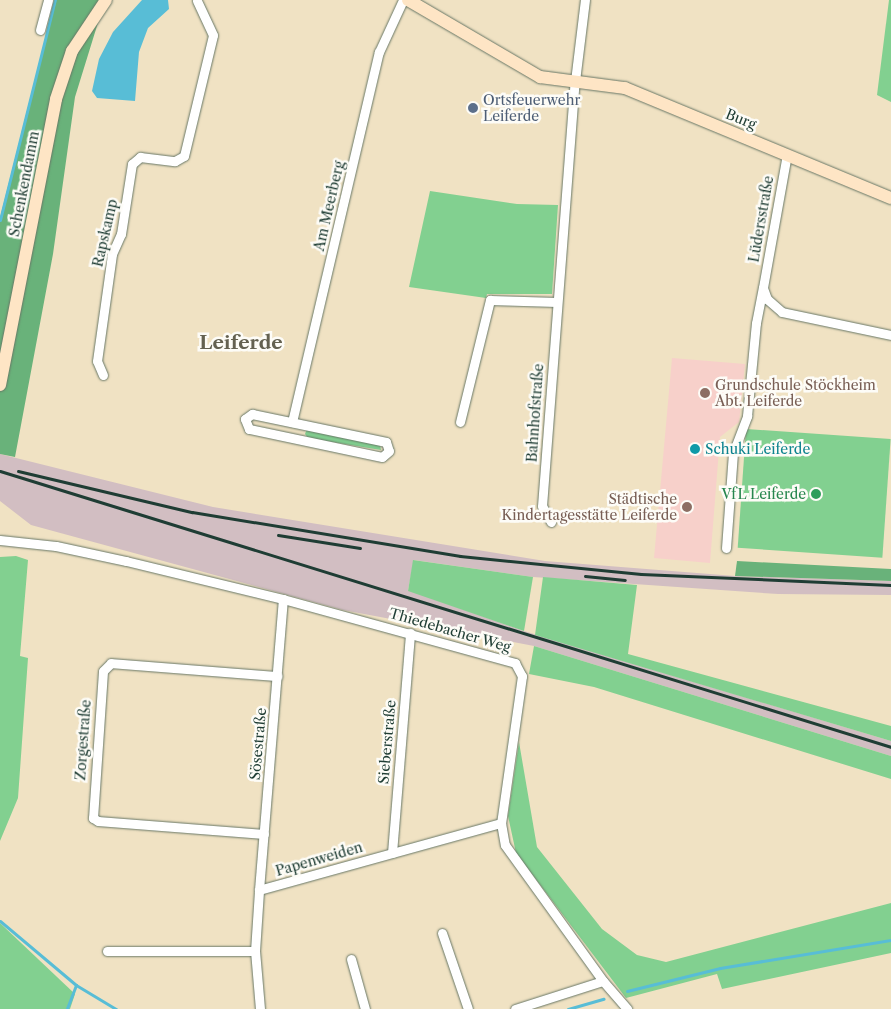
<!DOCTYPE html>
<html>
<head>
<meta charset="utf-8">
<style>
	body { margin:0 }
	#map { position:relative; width:891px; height:1009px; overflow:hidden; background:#f0e2c3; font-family:"Libre Caslon Text",serif }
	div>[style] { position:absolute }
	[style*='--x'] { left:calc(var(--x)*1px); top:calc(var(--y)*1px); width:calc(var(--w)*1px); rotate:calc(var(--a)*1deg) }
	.built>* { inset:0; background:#f7d0ca }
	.industrial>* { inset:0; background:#d2bec2 }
	.green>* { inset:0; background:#82d090; transform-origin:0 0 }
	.forest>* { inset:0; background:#69b27a }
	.water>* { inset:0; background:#58bdd6 }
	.stream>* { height:3px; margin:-1.5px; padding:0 1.5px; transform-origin:1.5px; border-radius:1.5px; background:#58bdd6 }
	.roads { filter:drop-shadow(0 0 1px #687766) drop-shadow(0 0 1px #687766) }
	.street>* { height:9px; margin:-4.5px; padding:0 4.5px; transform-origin:4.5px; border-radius:4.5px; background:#fff }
	.secondary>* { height:12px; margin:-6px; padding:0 6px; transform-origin:6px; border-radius:6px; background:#fee5c5 }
	.rail>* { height:3px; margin:-1.5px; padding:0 1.5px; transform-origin:1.5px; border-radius:1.5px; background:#1f3d34 }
	.dots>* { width:14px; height:14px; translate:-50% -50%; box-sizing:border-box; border:2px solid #fdfcf7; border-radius:50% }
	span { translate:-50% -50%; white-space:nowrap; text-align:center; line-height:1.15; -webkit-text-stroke:5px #fdfcf7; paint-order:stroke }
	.service-label { font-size:14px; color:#4e5e75 }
	.left { translate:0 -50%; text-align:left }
	.street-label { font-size:14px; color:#1f3d34 }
	.education-label { font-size:14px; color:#785e54 }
	.right { translate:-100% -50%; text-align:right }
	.culture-label { font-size:14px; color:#0d838f }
	.leisure-label { font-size:14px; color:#27864d }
	.district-label { font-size:19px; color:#646150; font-weight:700 }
</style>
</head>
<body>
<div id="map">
	<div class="built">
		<i style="clip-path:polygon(672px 358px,745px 364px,739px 422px,720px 437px,710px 563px,654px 558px)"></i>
	</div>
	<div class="industrial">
		<i style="clip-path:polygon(0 454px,213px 507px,545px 561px,735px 576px,891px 581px,891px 595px,778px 594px,533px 577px,414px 560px,408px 590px,524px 631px,891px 741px,891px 756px,534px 646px,343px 610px,31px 525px,0 501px)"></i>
	</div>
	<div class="green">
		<i style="clip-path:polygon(889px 0,891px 0,891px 102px,877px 95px)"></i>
		<i style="clip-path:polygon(430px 191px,517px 204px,558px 205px,552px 294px,487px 294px,486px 298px,409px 287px)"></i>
		<i style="clip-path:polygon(307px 429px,380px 445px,381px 450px,308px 438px,305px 434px)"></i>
		<i style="left:746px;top:429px;width:145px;height:119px;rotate:4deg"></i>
		<i style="clip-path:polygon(16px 556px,28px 560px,20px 656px,28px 658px,18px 798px,0 841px,0 557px)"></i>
		<i style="clip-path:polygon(413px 560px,533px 577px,524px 631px,408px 591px)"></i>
		<i style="clip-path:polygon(543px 577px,637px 585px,628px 654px,891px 726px,891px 741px,535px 635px)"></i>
		<i style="clip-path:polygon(534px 646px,891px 756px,891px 779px,594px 687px,529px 674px)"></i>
		<i style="clip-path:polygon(519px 742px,537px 847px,602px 929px,637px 955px,666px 962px,891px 903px,891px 953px,722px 989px,717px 974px,626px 998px,516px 853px,508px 816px)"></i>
		<i style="clip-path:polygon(0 923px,75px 994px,70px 1009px,0 1009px)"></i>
	</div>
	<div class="forest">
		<i style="clip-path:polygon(55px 0,105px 0,75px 97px,53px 254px,15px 457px,0 454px,0 218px)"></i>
		<i style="clip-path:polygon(737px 561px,891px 569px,891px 581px,735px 576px)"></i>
	</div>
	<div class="water">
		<i style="clip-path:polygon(142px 0,168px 0,169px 9px,148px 28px,139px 52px,135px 101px,97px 98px,92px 91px,99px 59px,113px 32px)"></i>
	</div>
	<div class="stream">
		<i style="--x:0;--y:220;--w:227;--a:-76"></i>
		<i style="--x:0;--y:921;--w:99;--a:40.1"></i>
		<i style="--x:76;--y:985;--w:26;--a:111"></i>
		<i style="--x:76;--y:985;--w:47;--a:31"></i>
		<i style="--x:627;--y:991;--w:96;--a:-13.9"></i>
		<i style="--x:720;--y:968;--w:173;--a:-9.3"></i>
		<i style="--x:568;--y:1009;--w:37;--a:-16"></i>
	</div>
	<div class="roads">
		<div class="street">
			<i style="--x:40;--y:30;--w:31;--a:-75"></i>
			<i style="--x:787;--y:154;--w:136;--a:100.2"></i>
			<i style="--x:763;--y:288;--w:12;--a:70"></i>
			<i style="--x:767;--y:299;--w:20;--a:41"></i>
			<i style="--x:782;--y:312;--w:111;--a:11.9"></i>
			<i style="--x:103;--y:375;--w:15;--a:-113"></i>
			<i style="--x:97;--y:361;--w:108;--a:-82"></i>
			<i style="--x:112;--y:254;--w:22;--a:-66"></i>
			<i style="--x:121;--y:234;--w:71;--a:-81.1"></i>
			<i style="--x:132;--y:164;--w:11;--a:-41"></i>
			<i style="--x:140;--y:157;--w:35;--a:7"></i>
			<i style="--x:175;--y:161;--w:10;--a:-29"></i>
			<i style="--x:184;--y:156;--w:124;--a:-76.5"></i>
			<i style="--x:213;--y:35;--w:38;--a:-115"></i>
			<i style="--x:252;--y:414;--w:137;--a:11.8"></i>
			<i style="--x:386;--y:442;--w:9;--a:72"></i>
			<i style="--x:389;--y:451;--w:9;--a:139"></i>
			<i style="--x:382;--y:457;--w:136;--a:-168.1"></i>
			<i style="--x:249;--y:429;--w:11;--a:-112"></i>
			<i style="--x:245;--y:419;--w:9;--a:-36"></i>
			<i style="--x:292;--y:422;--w:380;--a:-76.8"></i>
			<i style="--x:379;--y:52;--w:57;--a:-65.2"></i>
			<i style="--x:460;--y:422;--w:126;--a:-76.2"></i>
			<i style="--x:490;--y:300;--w:67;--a:1.7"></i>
			<i style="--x:551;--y:522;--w:18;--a:-119"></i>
			<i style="--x:542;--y:506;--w:426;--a:-85.6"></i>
			<i style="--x:575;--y:81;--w:82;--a:-83"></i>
			<i style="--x:0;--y:540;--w:56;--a:6.1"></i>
			<i style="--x:56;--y:546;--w:72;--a:12.1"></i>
			<i style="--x:126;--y:561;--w:162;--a:13.6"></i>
			<i style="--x:283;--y:599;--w:241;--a:15.4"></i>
			<i style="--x:515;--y:663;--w:15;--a:62"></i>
			<i style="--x:522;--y:676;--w:148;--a:98.1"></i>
			<i style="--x:501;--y:823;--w:22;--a:80"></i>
			<i style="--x:505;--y:845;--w:168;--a:54.2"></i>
			<i style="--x:603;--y:981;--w:37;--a:49"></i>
			<i style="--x:726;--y:548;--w:95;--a:-85.8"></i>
			<i style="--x:733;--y:453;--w:40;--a:-69"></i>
			<i style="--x:747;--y:416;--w:93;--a:-84.5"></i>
			<i style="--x:756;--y:323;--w:36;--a:-79"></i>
			<i style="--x:264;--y:834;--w:167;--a:-175.5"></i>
			<i style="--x:98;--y:821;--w:6;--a:-149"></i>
			<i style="--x:93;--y:818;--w:147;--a:-86.1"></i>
			<i style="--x:103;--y:671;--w:11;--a:-45"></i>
			<i style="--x:111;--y:663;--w:167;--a:4.5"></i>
			<i style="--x:392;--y:853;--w:221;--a:-85.3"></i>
			<i style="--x:259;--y:890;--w:292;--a:-85.3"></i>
			<i style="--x:442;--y:933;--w:80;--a:71.1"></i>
			<i style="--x:107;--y:951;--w:148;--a:0"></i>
			<i style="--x:351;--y:959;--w:52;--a:74.4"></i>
			<i style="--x:260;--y:1009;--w:58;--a:-94.9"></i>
			<i style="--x:255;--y:951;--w:61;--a:-86.2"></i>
			<i style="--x:259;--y:890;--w:251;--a:-15.5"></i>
			<i style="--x:515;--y:1009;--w:92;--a:-17.7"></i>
		</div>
		<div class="secondary">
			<i style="--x:408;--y:0;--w:153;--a:30.3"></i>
			<i style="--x:540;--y:77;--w:86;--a:7.4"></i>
			<i style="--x:625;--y:88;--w:288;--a:22.5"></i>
			<i style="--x:0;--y:385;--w:291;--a:-78.9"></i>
			<i style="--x:56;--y:99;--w:51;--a:-71.6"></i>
			<i style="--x:72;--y:51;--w:61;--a:-56.3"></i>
		</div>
	</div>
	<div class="rail">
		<i style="--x:0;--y:471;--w:933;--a:17.21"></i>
		<i style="--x:18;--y:471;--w:179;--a:13.3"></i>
		<i style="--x:192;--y:512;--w:272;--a:9.3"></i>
		<i style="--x:460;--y:556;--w:182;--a:5.7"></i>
		<i style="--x:641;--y:574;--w:250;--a:2.5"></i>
		<i style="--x:278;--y:535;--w:83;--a:9"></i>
		<i style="--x:585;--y:576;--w:40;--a:5.7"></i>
	</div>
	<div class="dots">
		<i style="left:473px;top:108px;background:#5c6f8a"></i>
		<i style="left:705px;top:393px;background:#8d6e63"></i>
		<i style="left:695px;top:449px;background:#0f9aa8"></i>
		<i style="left:816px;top:494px;background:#2e9e5b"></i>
		<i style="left:687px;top:507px;background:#8d6e63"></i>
	</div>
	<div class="service-label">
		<span class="left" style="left:483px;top:108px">Ortsfeuerwehr<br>Leiferde</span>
	</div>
	<div class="street-label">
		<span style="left:741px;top:119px;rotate:22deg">Burg</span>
		<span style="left:24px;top:184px;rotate:-79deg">Schenkendamm</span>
		<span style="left:329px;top:206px;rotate:-77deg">Am Meerberg</span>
		<span style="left:761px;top:219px;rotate:-80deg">Lüdersstraße</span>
		<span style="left:105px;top:233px;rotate:-77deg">Rapskamp</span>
		<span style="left:535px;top:413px;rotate:-86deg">Bahnhofstraße</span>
		<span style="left:450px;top:630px;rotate:16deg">Thiedebacher Weg</span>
		<span style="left:83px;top:740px;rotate:-86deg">Zorgestraße</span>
		<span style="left:387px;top:742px;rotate:-85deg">Sieberstraße</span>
		<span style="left:258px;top:744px;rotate:-85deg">Sösestraße</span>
		<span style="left:319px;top:859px;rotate:-16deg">Papenweiden</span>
	</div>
	<div class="education-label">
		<span class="left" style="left:715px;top:393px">Grundschule Stöckheim<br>Abt. Leiferde</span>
		<span class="right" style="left:677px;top:507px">Städtische<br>Kindertagesstätte Leiferde</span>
	</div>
	<div class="culture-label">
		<span class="left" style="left:705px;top:449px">Schuki Leiferde</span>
	</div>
	<div class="leisure-label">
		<span class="right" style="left:806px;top:494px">VfL Leiferde</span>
	</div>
	<div class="district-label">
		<span style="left:241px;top:343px">Leiferde</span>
	</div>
</div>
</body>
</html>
